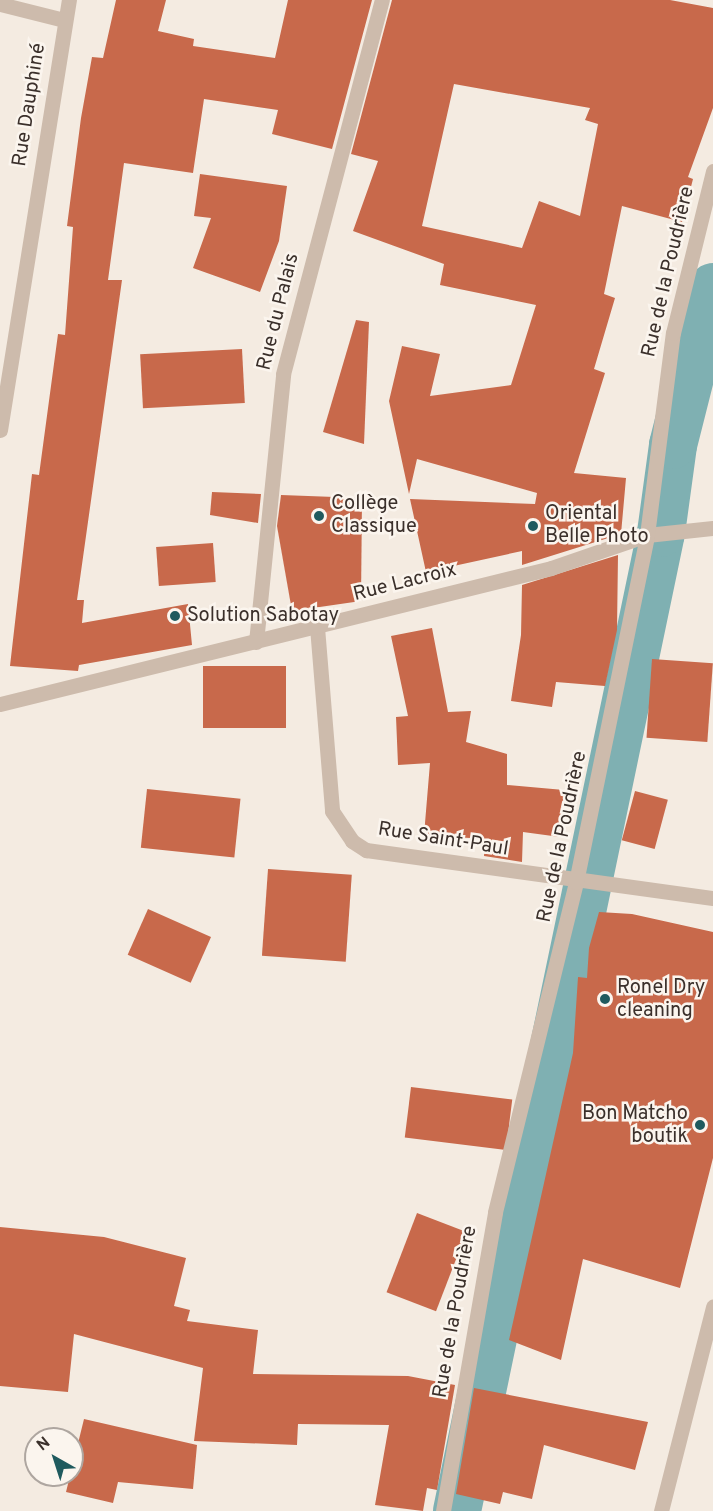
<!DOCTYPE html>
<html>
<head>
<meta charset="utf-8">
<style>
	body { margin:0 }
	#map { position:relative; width:713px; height:1511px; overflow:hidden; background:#f4ebe1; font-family:Overpass,sans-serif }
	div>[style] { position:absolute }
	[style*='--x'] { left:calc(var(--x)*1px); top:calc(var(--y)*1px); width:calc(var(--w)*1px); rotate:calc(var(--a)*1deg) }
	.canal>* { height:48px; margin:-24px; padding:0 24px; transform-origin:24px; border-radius:24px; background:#7fb0b2 }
	.building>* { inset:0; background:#c8694b; transform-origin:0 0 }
	.street>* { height:15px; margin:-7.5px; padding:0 7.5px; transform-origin:7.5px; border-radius:7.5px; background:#cdbbac }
	.dots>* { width:16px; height:16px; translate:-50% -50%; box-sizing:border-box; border:3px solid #fbf5ee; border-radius:50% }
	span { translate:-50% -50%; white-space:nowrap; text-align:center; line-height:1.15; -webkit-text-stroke:5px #fbf5ee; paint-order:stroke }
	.street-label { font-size:20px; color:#3b302b }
	.poi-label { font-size:20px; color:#3b302b }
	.left { translate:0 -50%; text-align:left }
	.right { translate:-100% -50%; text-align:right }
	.north { position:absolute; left:24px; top:1427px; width:60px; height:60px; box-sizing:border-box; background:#fbf5ee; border:2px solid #aea6a0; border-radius:50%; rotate:321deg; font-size:16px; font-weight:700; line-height:24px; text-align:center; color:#3b302b }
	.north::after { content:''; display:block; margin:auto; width:21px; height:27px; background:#1f5a5e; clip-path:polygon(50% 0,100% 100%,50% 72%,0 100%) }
</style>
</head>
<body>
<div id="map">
	<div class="canal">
		<i style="--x:457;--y:1511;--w:999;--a:-78.22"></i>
		<i style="--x:661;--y:533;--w:89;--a:-82.2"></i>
		<i style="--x:673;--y:445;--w:163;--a:-75.8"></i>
	</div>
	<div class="building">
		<i style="clip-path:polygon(116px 0,166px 0,158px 31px,194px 39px,193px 46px,275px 58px,288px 0,372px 0,332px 149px,272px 134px,278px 110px,204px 99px,193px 173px,124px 163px,108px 280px,122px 280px,77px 600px,84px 600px,82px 623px,188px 604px,192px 645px,79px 665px,78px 671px,10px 666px,32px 474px,39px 475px,58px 334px,65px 335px,73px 227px,67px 226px,81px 118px,92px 57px,103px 58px)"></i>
		<i style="clip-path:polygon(evenodd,392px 0,670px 0,713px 8px,713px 108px,688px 177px,693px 179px,682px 222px,622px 206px,604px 294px,615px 298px,594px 369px,605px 373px,574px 473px,626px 478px,621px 534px,522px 565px,522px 551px,426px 572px,410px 499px,535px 504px,537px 493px,417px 459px,409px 494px,389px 401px,402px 346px,440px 354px,430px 396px,511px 385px,536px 305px,440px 285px,444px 264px,353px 231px,378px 161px,351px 154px,392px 0,454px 84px,590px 108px,585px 120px,598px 124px,580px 216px,539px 201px,522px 248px,422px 226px,454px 84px)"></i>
		<i style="clip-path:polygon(200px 174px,287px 186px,279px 241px,260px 292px,193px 268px,211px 218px,194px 216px)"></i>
		<i style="clip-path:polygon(356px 320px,369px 322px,364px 444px,323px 432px)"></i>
		<i style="left:242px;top:349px;width:54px;height:102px;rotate:87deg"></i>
		<i style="clip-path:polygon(212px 492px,261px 494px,258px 523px,210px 515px)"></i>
		<i style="clip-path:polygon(281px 495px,362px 498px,361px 601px,292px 611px,277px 526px)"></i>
		<i style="left:213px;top:543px;width:39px;height:57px;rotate:86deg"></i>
		<i style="clip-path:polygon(618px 555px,617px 630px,605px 686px,556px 682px,552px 707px,511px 701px,521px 635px,522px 585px)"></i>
		<i style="clip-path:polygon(432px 628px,448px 712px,471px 711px,466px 742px,507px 754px,507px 785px,564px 790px,560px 837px,523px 832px,522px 862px,484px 856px,485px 839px,424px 835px,430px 763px,398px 765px,396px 717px,408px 716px,391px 636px)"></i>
		<i style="left:652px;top:659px;width:61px;height:79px;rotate:4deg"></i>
		<i style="left:203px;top:666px;width:83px;height:62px"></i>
		<i style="left:147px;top:789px;width:94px;height:59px;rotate:6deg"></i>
		<i style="left:635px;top:791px;width:34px;height:51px;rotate:15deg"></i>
		<i style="left:268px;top:869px;width:84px;height:87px;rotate:4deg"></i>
		<i style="left:148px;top:909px;width:69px;height:50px;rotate:24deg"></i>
		<i style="clip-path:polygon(599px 912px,632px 914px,713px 932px,713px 1158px,680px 1288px,583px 1259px,561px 1360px,509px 1340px,573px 1053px,578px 977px,587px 978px,589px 948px)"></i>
		<i style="left:411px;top:1087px;width:102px;height:51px;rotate:7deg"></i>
		<i style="left:417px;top:1213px;width:53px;height:85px;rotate:21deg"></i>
		<i style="clip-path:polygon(0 1227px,104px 1237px,186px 1258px,174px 1306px,190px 1310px,187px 1321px,258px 1330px,253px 1374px,408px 1376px,455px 1385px,437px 1490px,427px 1488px,423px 1511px,375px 1505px,389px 1425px,298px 1424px,297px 1445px,194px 1441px,203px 1368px,74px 1334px,68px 1392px,0 1386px)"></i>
		<i style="clip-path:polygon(474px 1388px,648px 1422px,635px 1470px,544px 1445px,532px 1499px,503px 1492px,500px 1504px,456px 1494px)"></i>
		<i style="clip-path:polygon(84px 1419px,197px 1445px,193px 1489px,118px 1482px,113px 1503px,66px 1492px)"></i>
	</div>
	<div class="street">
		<i style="--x:0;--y:4;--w:66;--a:14"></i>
		<i style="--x:0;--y:430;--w:436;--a:-80.9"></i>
		<i style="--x:317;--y:627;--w:185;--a:85.3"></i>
		<i style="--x:332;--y:811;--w:36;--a:56"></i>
		<i style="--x:352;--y:841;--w:17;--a:33"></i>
		<i style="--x:366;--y:850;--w:350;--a:7.9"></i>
		<i style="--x:256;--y:642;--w:269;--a:-84.2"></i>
		<i style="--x:283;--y:374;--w:387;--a:-75.2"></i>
		<i style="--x:0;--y:704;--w:568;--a:-13.86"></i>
		<i style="--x:551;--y:568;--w:102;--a:-19"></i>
		<i style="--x:647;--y:535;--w:66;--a:-6.1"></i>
		<i style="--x:443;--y:1511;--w:303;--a:-80.1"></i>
		<i style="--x:495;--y:1212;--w:340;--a:-76.2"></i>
		<i style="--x:576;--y:882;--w:354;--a:-78.4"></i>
		<i style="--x:647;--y:535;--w:204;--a:-82.7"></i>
		<i style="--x:673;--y:333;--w:167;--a:-76.1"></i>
		<i style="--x:661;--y:1511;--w:211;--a:-75.7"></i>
	</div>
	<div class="dots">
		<i style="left:319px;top:516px;background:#1f5a5e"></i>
		<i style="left:533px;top:526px;background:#1f5a5e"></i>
		<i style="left:175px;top:616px;background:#1f5a5e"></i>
		<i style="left:605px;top:999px;background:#1f5a5e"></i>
		<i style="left:700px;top:1125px;background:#1f5a5e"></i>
	</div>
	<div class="street-label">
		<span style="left:30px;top:105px;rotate:-81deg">Rue Dauphiné</span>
		<span style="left:669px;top:272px;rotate:-77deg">Rue de la Poudrière</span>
		<span style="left:279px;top:312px;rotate:-76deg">Rue du Palais</span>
		<span style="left:405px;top:583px;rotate:-14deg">Rue Lacroix</span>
		<span style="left:563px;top:837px;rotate:-78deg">Rue de la Poudrière</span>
		<span style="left:443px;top:840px;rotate:9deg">Rue Saint-Paul</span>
		<span style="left:456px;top:1312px;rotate:-80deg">Rue de la Poudrière</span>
	</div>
	<div class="poi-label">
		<span class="left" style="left:331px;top:516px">Collège<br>Classique</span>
		<span class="left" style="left:545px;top:526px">Oriental<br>Belle Photo</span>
		<span class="left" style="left:187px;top:616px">Solution Sabotay</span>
		<span class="left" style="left:617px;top:1000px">Ronel Dry<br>cleaning</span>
		<span class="right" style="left:688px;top:1126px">Bon Matcho<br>boutik</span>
	</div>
	<div class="north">N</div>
</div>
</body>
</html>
